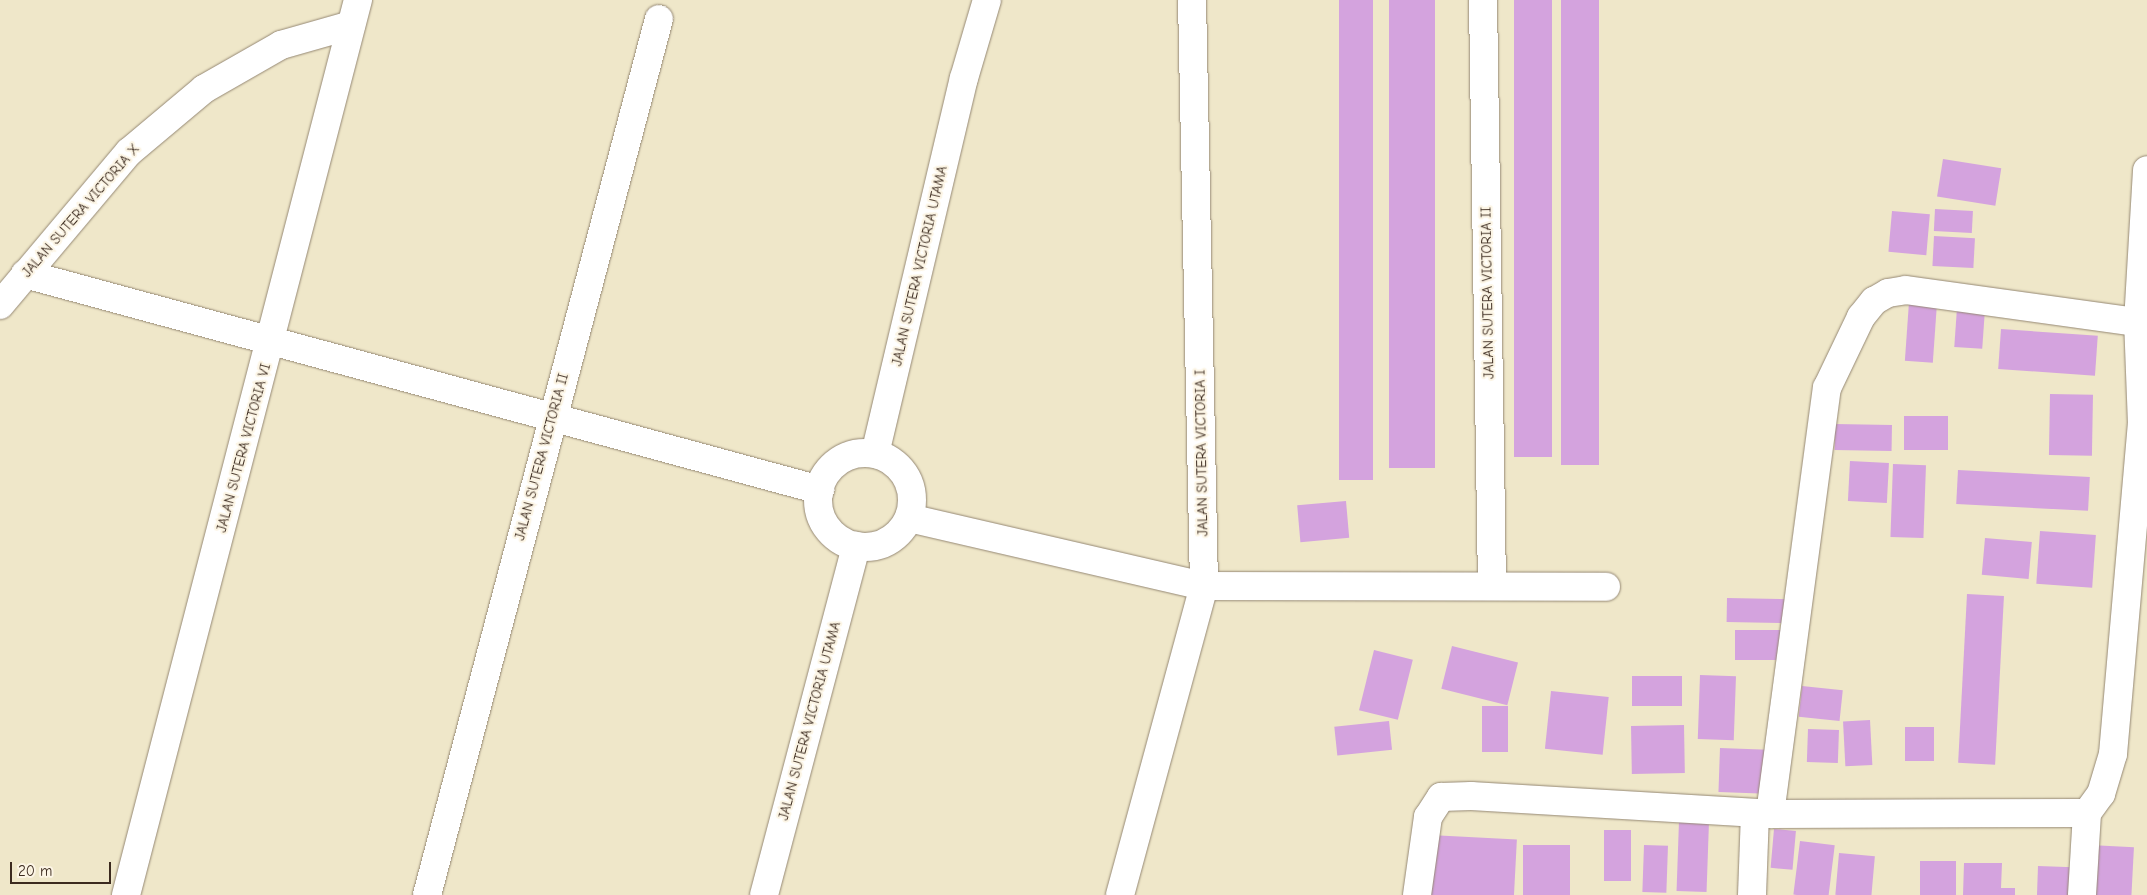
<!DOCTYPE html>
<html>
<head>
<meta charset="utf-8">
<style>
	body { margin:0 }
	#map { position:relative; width:2147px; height:895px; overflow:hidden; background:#efe7c9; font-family:"Comic Neue",sans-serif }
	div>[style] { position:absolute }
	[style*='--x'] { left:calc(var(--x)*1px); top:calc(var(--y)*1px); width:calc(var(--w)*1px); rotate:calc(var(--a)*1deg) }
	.building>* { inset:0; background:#d4a3de; transform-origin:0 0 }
	.roads { filter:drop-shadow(0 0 1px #958874) drop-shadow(0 0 1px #958874) }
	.minor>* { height:28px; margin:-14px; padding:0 14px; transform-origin:14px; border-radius:14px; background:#fff }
	.minor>.ring { margin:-14px; padding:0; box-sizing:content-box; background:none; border:28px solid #fff; border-radius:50% }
	span { translate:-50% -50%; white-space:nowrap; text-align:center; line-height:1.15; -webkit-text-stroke:4.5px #fcf5e5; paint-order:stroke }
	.street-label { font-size:14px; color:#3b2a1e }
	.scale { position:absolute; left:10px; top:862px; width:101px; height:22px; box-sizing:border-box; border:2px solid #3b2a1e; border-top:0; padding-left:6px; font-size:15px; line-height:18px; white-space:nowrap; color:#3b2a1e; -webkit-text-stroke:4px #fcf5e5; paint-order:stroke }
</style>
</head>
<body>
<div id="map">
	<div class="building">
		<i style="left:1339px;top:0;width:34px;height:480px"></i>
		<i style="left:1389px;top:0;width:46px;height:468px"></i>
		<i style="left:1514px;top:0;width:38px;height:457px"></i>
		<i style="left:1561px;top:0;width:38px;height:465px"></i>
		<i style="left:1943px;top:159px;width:59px;height:38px;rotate:9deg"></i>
		<i style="left:1935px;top:209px;width:38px;height:22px;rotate:3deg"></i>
		<i style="left:1892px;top:211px;width:38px;height:41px;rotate:5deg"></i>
		<i style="left:1934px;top:236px;width:41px;height:30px;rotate:3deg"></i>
		<i style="left:1909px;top:302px;width:28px;height:59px;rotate:4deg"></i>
		<i style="left:1957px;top:308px;width:28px;height:39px;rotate:4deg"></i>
		<i style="left:2001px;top:329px;width:97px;height:40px;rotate:4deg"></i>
		<i style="left:2050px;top:394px;width:43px;height:61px;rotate:1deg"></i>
		<i style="left:1904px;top:416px;width:44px;height:34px"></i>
		<i style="left:1835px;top:424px;width:57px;height:26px;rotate:1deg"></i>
		<i style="left:1850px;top:461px;width:39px;height:40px;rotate:3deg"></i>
		<i style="left:1893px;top:464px;width:33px;height:73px;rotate:2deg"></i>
		<i style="left:1958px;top:470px;width:132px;height:34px;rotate:3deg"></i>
		<i style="left:1346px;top:501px;width:37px;height:49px;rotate:85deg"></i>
		<i style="left:2040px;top:531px;width:56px;height:53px;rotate:4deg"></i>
		<i style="left:1985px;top:538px;width:47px;height:37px;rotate:5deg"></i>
		<i style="left:1967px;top:594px;width:37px;height:169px;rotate:3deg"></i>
		<i style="left:1727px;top:598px;width:66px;height:24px;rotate:1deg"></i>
		<i style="left:1735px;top:630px;width:51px;height:30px"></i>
		<i style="left:1452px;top:646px;width:68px;height:44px;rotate:14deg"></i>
		<i style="left:1374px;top:650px;width:40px;height:62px;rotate:14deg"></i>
		<i style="left:1700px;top:675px;width:36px;height:64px;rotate:2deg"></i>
		<i style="left:1682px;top:676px;width:30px;height:50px;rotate:90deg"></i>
		<i style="left:1802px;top:686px;width:41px;height:31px;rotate:6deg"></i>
		<i style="left:1551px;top:691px;width:58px;height:58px;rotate:6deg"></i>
		<i style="left:1482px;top:706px;width:26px;height:46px"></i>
		<i style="left:1870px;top:720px;width:45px;height:27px;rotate:87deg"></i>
		<i style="left:1389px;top:721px;width:29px;height:55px;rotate:84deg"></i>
		<i style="left:1684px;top:725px;width:48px;height:53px;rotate:89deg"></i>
		<i style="left:1905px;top:727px;width:29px;height:34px"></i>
		<i style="left:1808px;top:729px;width:31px;height:33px;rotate:2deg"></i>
		<i style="left:1720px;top:748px;width:48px;height:44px;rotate:2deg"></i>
		<i style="left:1679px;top:821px;width:30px;height:70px;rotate:2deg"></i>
		<i style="left:1774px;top:829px;width:22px;height:39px;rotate:5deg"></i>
		<i style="left:1604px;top:830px;width:27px;height:51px"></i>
		<i style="left:1430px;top:835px;width:87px;height:60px;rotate:3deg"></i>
		<i style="left:1800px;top:841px;width:35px;height:54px;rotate:7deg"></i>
		<i style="left:1523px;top:845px;width:47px;height:50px"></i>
		<i style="left:1644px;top:845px;width:24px;height:47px;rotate:2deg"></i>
		<i style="left:2090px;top:845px;width:44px;height:50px;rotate:3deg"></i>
		<i style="left:1839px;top:853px;width:36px;height:42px;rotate:5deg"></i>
		<i style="left:1920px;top:861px;width:36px;height:34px"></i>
		<i style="clip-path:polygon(1964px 863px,2002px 863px,2001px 888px,2015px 888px,2015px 895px,1963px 895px)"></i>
		<i style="left:2038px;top:866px;width:35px;height:29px;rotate:2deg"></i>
	</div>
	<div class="roads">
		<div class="minor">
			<i style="--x:1483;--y:0;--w:585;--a:89.12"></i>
			<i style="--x:25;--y:274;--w:824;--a:15.2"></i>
			<i style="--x:0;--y:305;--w:200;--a:-49.9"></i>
			<i style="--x:129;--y:152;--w:98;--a:-40"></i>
			<i style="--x:204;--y:89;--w:89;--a:-29.7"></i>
			<i style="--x:281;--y:45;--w:73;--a:-15.9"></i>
			<i class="ring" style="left:818px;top:453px;width:66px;height:66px"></i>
			<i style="--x:875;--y:454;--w:386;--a:-76.7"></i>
			<i style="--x:964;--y:78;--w:81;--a:-73.6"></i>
			<i style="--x:909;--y:518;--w:303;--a:13"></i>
			<i style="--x:1204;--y:586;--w:402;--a:0.1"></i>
			<i style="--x:1770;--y:814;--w:430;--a:-82.4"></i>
			<i style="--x:1827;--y:388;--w:79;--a:-64.4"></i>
			<i style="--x:1861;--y:317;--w:21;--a:-51"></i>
			<i style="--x:1874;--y:301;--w:16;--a:-30"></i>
			<i style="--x:1888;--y:293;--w:18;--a:-9"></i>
			<i style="--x:1906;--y:290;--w:234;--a:7.9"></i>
			<i style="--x:126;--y:895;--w:925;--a:-75.47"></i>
			<i style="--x:427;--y:895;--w:906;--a:-75.17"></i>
			<i style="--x:764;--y:895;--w:361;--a:-75.2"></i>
			<i style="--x:1120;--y:895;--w:320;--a:-74.8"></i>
			<i style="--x:1204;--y:586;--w:586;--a:-91.17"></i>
			<i style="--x:1417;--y:895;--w:79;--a:-82"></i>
			<i style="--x:1428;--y:817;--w:24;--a:-57"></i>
			<i style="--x:1441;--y:797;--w:30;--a:-2"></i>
			<i style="--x:1471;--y:796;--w:300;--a:3.4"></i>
			<i style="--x:1770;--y:814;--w:317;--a:-0.2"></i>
			<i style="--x:2087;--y:813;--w:24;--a:-54"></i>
			<i style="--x:2101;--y:794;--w:42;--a:-73.3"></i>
			<i style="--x:2113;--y:754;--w:331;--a:-85"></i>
			<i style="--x:2142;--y:424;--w:102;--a:-92.2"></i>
			<i style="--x:2138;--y:322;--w:152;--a:-86.6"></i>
			<i style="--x:1752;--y:895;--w:81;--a:-87.9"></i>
			<i style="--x:2082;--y:895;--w:82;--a:-86.5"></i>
		</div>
	</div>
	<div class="street-label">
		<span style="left:81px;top:211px;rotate:-49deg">JALAN SUTERA VICTORIA X</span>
		<span style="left:920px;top:266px;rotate:-77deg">JALAN SUTERA VICTORIA UTAMA</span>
		<span style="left:1488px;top:293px;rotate:-91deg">JALAN SUTERA VICTORIA II</span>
		<span style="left:244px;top:448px;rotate:-75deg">JALAN SUTERA VICTORIA VI</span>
		<span style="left:1202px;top:453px;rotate:-91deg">JALAN SUTERA VICTORIA I</span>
		<span style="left:542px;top:457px;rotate:-75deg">JALAN SUTERA VICTORIA II</span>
		<span style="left:810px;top:721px;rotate:-75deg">JALAN SUTERA VICTORIA UTAMA</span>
	</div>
	<div class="scale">20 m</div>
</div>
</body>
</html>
